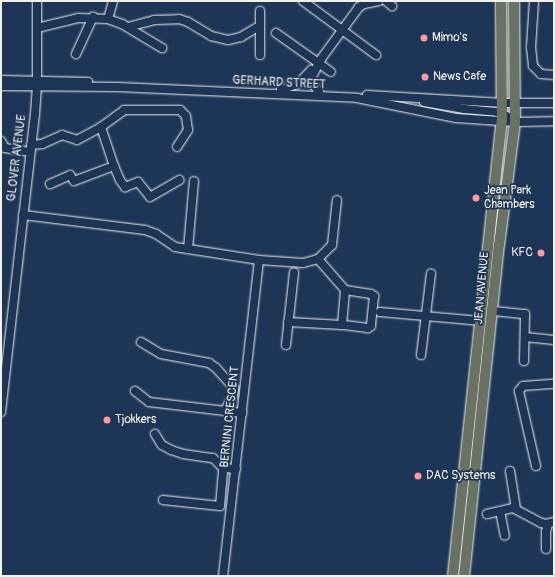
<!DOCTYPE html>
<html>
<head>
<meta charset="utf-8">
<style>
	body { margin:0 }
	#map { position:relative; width:555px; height:577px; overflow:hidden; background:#1d3557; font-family:Pangolin,sans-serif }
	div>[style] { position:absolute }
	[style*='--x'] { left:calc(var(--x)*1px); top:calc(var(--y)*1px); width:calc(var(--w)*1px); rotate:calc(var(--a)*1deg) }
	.roads { filter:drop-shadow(0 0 1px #f4f1e8) drop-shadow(0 0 1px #f4f1e8) }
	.minor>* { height:8px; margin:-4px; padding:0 4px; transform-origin:4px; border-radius:4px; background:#1d3557 }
	.major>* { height:10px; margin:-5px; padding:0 5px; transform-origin:5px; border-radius:5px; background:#6a7165 }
	.dots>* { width:11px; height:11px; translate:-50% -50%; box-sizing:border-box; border:2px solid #1d3557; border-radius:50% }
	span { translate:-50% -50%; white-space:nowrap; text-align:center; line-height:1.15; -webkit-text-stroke:3.5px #1d3557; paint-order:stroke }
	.poi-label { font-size:12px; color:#f4f1e8 }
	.left { translate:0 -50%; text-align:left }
	.right { translate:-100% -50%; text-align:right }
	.street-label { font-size:12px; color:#f4f1e8 }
	.frame { position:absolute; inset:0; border:2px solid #f4f1e8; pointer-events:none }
</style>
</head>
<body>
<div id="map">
	<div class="roads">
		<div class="minor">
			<i style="--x:303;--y:1;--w:91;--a:36.5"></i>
			<i style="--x:386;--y:1;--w:8;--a:40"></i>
			<i style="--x:534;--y:1;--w:46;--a:93.7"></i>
			<i style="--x:531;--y:47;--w:19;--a:84"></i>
			<i style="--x:533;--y:66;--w:11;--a:45"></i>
			<i style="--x:541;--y:74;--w:13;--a:4"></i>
			<i style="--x:260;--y:11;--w:44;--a:90"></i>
			<i style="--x:108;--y:19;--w:19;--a:-74"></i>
			<i style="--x:128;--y:27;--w:27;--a:-15"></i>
			<i style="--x:154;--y:20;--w:25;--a:-2"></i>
			<i style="--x:179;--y:19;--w:9;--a:18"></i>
			<i style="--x:188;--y:22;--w:27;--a:31"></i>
			<i style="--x:211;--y:36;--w:17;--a:13"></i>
			<i style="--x:228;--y:40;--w:13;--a:-13"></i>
			<i style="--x:241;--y:37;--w:21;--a:-31"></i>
			<i style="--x:37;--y:28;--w:42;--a:-13.7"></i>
			<i style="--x:78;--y:18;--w:30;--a:2"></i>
			<i style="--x:108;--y:19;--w:15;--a:20"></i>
			<i style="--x:122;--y:24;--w:47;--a:31"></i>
			<i style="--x:276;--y:33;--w:67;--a:35.3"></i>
			<i style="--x:76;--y:54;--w:41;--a:-65.3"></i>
			<i style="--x:1;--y:80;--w:87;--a:1.3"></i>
			<i style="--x:1;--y:86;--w:117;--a:0.5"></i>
			<i style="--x:118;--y:87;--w:239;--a:2.6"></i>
			<i style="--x:357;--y:98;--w:101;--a:11.4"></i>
			<i style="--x:456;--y:118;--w:59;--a:3.9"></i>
			<i style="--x:515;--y:122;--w:39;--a:-1"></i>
			<i style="--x:281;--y:90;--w:19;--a:-21"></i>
			<i style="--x:299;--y:83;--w:18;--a:-47"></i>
			<i style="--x:319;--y:92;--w:15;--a:-127"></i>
			<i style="--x:310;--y:80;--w:24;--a:-62"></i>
			<i style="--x:321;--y:59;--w:64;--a:-53.8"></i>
			<i style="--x:359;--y:7;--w:6;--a:-31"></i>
			<i style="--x:364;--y:4;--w:15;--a:-11"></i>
			<i style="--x:367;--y:95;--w:136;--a:3.4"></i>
			<i style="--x:503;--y:103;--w:51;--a:0"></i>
			<i style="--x:424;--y:102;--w:41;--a:9.9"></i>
			<i style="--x:464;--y:109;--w:33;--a:5"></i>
			<i style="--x:497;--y:112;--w:11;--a:22"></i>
			<i style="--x:101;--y:127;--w:29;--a:-36"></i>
			<i style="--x:124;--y:110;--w:56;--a:0"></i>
			<i style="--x:180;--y:110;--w:8;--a:45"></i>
			<i style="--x:186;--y:116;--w:14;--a:82"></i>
			<i style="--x:188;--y:130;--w:20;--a:123"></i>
			<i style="--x:1;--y:141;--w:8;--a:60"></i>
			<i style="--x:5;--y:148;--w:25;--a:9"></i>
			<i style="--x:31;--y:145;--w:11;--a:-5"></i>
			<i style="--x:42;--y:144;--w:22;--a:-24"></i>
			<i style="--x:62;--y:135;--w:16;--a:18"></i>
			<i style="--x:77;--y:140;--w:27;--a:-28"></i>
			<i style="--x:101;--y:127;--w:41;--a:71.6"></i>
			<i style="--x:114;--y:166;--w:15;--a:67"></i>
			<i style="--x:120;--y:180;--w:9;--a:54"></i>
			<i style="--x:125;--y:187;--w:14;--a:-21"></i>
			<i style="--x:138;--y:182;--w:19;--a:51"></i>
			<i style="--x:150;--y:197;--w:34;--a:-30"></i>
			<i style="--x:50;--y:184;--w:22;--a:-24"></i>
			<i style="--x:70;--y:175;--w:7;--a:56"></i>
			<i style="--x:74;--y:181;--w:43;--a:-20.6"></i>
			<i style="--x:23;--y:215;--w:123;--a:7"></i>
			<i style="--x:145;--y:230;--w:12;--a:20"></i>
			<i style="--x:156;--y:234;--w:23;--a:34"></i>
			<i style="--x:175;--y:247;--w:85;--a:8.8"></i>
			<i style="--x:259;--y:260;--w:44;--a:3.9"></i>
			<i style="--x:303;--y:263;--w:16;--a:-15"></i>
			<i style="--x:318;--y:259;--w:20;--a:-45"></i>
			<i style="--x:332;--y:245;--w:45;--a:-83.7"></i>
			<i style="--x:188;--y:249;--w:68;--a:-85"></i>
			<i style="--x:318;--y:259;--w:41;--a:48.9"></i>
			<i style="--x:345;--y:290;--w:26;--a:9"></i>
			<i style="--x:371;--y:294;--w:4;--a:34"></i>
			<i style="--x:374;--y:296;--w:30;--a:96"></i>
			<i style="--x:371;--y:326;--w:4;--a:146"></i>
			<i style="--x:368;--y:328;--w:26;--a:-173"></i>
			<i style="--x:494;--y:311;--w:31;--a:6"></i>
			<i style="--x:525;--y:314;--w:47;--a:91.2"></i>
			<i style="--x:380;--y:312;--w:100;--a:5.1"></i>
			<i style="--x:288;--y:322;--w:54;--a:3.2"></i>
			<i style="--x:342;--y:325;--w:35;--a:-85"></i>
			<i style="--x:525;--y:337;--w:29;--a:6"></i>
			<i style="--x:141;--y:342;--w:23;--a:31"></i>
			<i style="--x:161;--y:354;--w:49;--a:10.6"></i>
			<i style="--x:209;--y:363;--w:9;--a:36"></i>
			<i style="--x:216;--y:368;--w:27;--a:48"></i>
			<i style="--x:234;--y:388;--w:7;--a:98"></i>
			<i style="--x:233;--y:395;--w:16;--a:117"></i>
			<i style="--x:286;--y:345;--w:73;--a:-83.7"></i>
			<i style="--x:421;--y:355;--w:82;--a:-83"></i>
			<i style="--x:135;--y:391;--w:18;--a:38"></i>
			<i style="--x:149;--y:402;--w:94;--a:6.7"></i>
			<i style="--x:1;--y:412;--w:300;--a:-83.5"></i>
			<i style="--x:35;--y:114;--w:30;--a:-86"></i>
			<i style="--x:37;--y:84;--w:83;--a:-90"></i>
			<i style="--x:155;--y:434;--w:13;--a:58"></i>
			<i style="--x:162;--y:445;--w:10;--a:29"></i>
			<i style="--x:171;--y:450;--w:13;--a:18"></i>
			<i style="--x:183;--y:454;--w:30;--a:8"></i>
			<i style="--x:213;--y:458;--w:14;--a:45"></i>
			<i style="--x:223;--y:468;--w:13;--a:4"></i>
			<i style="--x:536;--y:466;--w:77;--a:-102.8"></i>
			<i style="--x:519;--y:391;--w:6;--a:-51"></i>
			<i style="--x:523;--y:386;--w:31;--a:-4"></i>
			<i style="--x:510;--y:471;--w:37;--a:81"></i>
			<i style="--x:163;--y:500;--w:57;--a:6"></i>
			<i style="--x:220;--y:506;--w:38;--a:-85"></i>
			<i style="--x:500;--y:511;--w:25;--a:79"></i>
			<i style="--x:487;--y:514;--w:27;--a:-13"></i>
			<i style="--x:513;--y:508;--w:32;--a:28"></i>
			<i style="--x:541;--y:523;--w:5;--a:11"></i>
			<i style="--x:546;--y:524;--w:8;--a:-14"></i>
			<i style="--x:546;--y:549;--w:17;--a:-90"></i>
			<i style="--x:546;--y:532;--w:8;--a:-76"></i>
			<i style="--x:223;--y:576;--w:318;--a:-83.5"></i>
		</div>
		<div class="major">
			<i style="--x:453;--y:576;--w:458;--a:-83.9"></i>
			<i style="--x:502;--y:121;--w:120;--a:-90.5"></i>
			<i style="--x:464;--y:576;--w:333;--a:-84"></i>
			<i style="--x:499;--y:245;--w:124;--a:-82.6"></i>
			<i style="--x:515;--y:122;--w:121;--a:-90.5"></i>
		</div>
	</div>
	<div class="dots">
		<i style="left:424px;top:38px;background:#ff9aa2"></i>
		<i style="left:425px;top:77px;background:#ff9aa2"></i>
		<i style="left:476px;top:198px;background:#ff9aa2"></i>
		<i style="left:541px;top:253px;background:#ff9aa2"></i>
		<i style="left:107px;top:420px;background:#ff9aa2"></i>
		<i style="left:418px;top:476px;background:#ff9aa2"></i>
	</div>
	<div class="poi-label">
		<span class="left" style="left:432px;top:38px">Mimo's</span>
		<span class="left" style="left:433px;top:77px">News Cafe</span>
		<span class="left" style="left:484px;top:198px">Jean Park<br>Chambers</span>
		<span class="right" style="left:533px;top:253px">KFC</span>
		<span class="left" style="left:115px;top:420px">Tjokkers</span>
		<span class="left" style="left:426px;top:476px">DAC Systems</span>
	</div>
	<div class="street-label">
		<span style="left:279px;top:83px;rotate:3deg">GERHARD STREET</span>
		<span style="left:17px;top:158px;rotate:-83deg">GLOVER AVENUE</span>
		<span style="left:482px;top:288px;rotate:-85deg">JEAN AVENUE</span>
		<span style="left:230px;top:417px;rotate:-84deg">BERNINI CRESCENT</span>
	</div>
	<div class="frame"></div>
</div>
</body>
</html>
